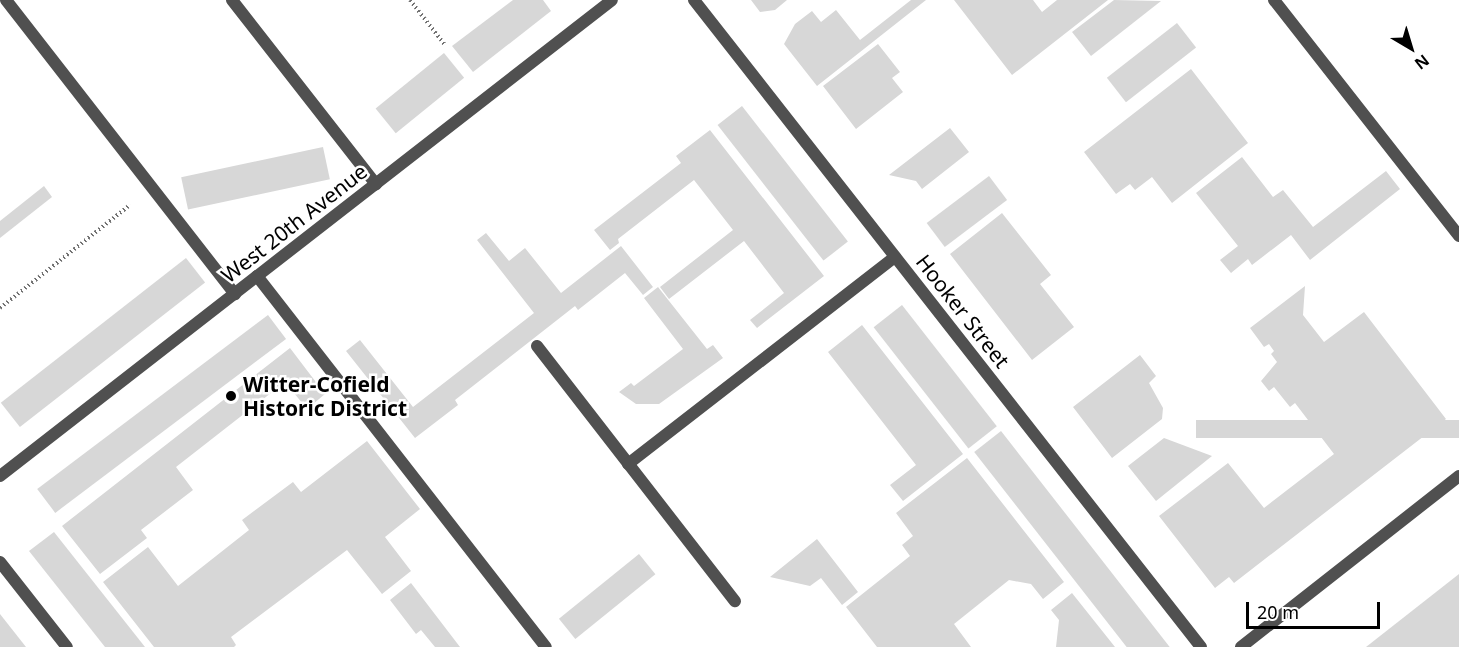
<!DOCTYPE html>
<html>
<head>
<meta charset="utf-8">
<style>
	body { margin:0 }
	#map { position:relative; width:1459px; height:647px; overflow:hidden; background:#fff; font-family:"Noto Sans",sans-serif }
	div>[style] { position:absolute }
	[style*='--x'] { left:calc(var(--x)*1px); top:calc(var(--y)*1px); width:calc(var(--w)*1px); rotate:calc(var(--a)*1deg) }
	.green>* { inset:0; background:#d7d7d7; transform-origin:0 0 }
	.path>* { height:4px; margin-top:-2px; transform-origin:0; background:repeating-linear-gradient(90deg,#727272 0 1.5px,transparent 0 4.5px) }
	.service>* { height:12px; margin:-6px; padding:0 6px; transform-origin:6px; border-radius:6px; background:#505050 }
	.minor>* { height:12px; margin:-6px; padding:0 6px; transform-origin:6px; border-radius:6px; background:#505050 }
	.dots>* { width:16px; height:16px; translate:-50% -50%; box-sizing:border-box; border:3px solid #fff; border-radius:50% }
	span { translate:-50% -50%; white-space:nowrap; text-align:center; line-height:1.15; -webkit-text-stroke:5px #fff; paint-order:stroke }
	.street-label { font-size:21px; color:#000 }
	.poi-label { font-size:21px; color:#000; font-weight:700 }
	.left { translate:0 -50%; text-align:left }
	.north { position:absolute; left:1381px; top:18px; width:60px; height:60px; -webkit-text-stroke:4px #fff; paint-order:stroke; rotate:142deg; font-size:16px; font-weight:700; line-height:24px; text-align:center; color:#000 }
	.north::after { content:''; display:block; margin:auto; width:21px; height:27px; background:#000; clip-path:polygon(50% 0,100% 100%,50% 72%,0 100%) }
	.scale { position:absolute; left:1246px; top:602px; width:134px; height:27px; box-sizing:border-box; border:3px solid #000; border-top:0; padding-left:8px; font-size:18px; line-height:21px; white-space:nowrap; color:#000; -webkit-text-stroke:4px #fff; paint-order:stroke }
</style>
</head>
<body>
<div id="map">
	<div class="green">
		<i style="clip-path:polygon(513px 0,543px 0,551px 11px,473px 72px,452px 46px)"></i>
		<i style="clip-path:polygon(751px 0,787px 0,775px 10px,760px 12px)"></i>
		<i style="clip-path:polygon(911px 0,926px 0,817px 86px,784px 44px,795px 24px,812px 11px,821px 22px,836px 10px,860px 40px)"></i>
		<i style="clip-path:polygon(954px 0,1033px 0,1042px 12px,1057px 0,1108px 0,1012px 75px)"></i>
		<i style="clip-path:polygon(1114px 0,1161px 1px,1091px 56px,1072px 32px)"></i>
		<i style="left:1177px;top:23px;width:31px;height:89px;rotate:52deg"></i>
		<i style="clip-path:polygon(878px 44px,900px 72px,892px 78px,903px 92px,856px 129px,823px 86px)"></i>
		<i style="left:444px;top:53px;width:32px;height:88px;rotate:51deg"></i>
		<i style="clip-path:polygon(1191px 69px,1248px 143px,1172px 203px,1152px 177px,1135px 190px,1130px 184px,1116px 194px,1084px 152px)"></i>
		<i style="left:742px;top:106px;width:172px;height:31px;rotate:52deg"></i>
		<i style="clip-path:polygon(950px 128px,969px 152px,922px 189px,916px 181px,889px 175px)"></i>
		<i style="clip-path:polygon(710px 130px,824px 276px,757px 328px,750px 320px,784px 293px,744px 241px,669px 299px,660px 287px,733px 230px,694px 180px,618px 239px,619px 243px,610px 250px,594px 230px,681px 163px,676px 156px)"></i>
		<i style="left:323px;top:147px;width:33px;height:145px;rotate:78deg"></i>
		<i style="clip-path:polygon(1242px 157px,1273px 197px,1283px 190px,1313px 227px,1386px 171px,1400px 189px,1310px 260px,1291px 235px,1252px 265px,1248px 259px,1231px 273px,1220px 260px,1238px 246px,1196px 193px)"></i>
		<i style="left:989px;top:176px;width:30px;height:78px;rotate:53deg"></i>
		<i style="clip-path:polygon(44px 186px,52px 197px,0 238px,0 221px)"></i>
		<i style="clip-path:polygon(1002px 213px,1051px 275px,1040px 284px,1074px 327px,1032px 360px,950px 254px)"></i>
		<i style="clip-path:polygon(486px 233px,509px 261px,525px 248px,561px 293px,621px 246px,653px 287px,643px 295px,625px 273px,578px 310px,575px 306px,455px 400px,458px 405px,415px 438px,346px 351px,360px 340px,413px 407px,534px 313px,477px 240px)"></i>
		<i style="left:186px;top:258px;width:31px;height:235px;rotate:52deg"></i>
		<i style="clip-path:polygon(1305px 286px,1303px 315px,1324px 342px,1364px 312px,1446px 419px,1234px 583px,1229px 577px,1215px 588px,1159px 516px,1228px 463px,1264px 508px,1334px 454px,1295px 403px,1290px 407px,1274px 387px,1269px 391px,1261px 381px,1277px 362px,1271px 354px,1274px 351px,1269px 344px,1264px 347px,1250px 328px)"></i>
		<i style="clip-path:polygon(658px 287px,707px 349px,713px 345px,723px 358px,659px 404px,636px 404px,619px 392px,631px 383px,634px 386px,683px 349px,644px 298px)"></i>
		<i style="left:902px;top:305px;width:154px;height:36px;rotate:52deg"></i>
		<i style="left:268px;top:315px;width:30px;height:289px;rotate:53deg"></i>
		<i style="clip-path:polygon(862px 325px,963px 454px,903px 501px,890px 485px,916px 465px,828px 352px)"></i>
		<i style="clip-path:polygon(290px 348px,325px 394px,307px 409px,285px 382px,176px 467px,193px 490px,141px 530px,147px 538px,100px 574px,62px 526px)"></i>
		<i style="clip-path:polygon(1140px 355px,1156px 376px,1149px 383px,1163px 408px,1162px 419px,1112px 458px,1073px 407px)"></i>
		<i style="left:1459px;top:420px;width:18px;height:263px;rotate:90deg"></i>
		<i style="left:1001px;top:431px;width:274px;height:34px;rotate:52deg"></i>
		<i style="clip-path:polygon(1164px 438px,1212px 456px,1156px 501px,1128px 466px)"></i>
		<i style="clip-path:polygon(367px 441px,420px 509px,385px 537px,411px 571px,382px 594px,347px 550px,231px 637px,236px 645px,234px 647px,154px 647px,103px 582px,148px 547px,178px 586px,249px 530px,242px 520px,293px 482px,301px 492px)"></i>
		<i style="clip-path:polygon(967px 458px,1064px 582px,1043px 599px,1031px 584px,1009px 580px,954px 624px,971px 647px,877px 647px,846px 607px,910px 556px,902px 545px,913px 536px,896px 513px)"></i>
		<i style="clip-path:polygon(54px 532px,145px 647px,105px 647px,29px 551px)"></i>
		<i style="clip-path:polygon(817px 539px,858px 592px,842px 605px,821px 578px,810px 586px,770px 577px)"></i>
		<i style="left:639px;top:554px;width:26px;height:103px;rotate:51deg"></i>
		<i style="clip-path:polygon(1459px 574px,1459px 647px,1366px 647px)"></i>
		<i style="clip-path:polygon(411px 583px,460px 647px,435px 647px,421px 630px,416px 634px,390px 600px)"></i>
		<i style="clip-path:polygon(1072px 593px,1115px 647px,1056px 647px,1059px 620px,1051px 610px)"></i>
		<i style="clip-path:polygon(0 614px,26px 647px,0 647px)"></i>
	</div>
	<div class="path">
		<i style="--x:410;--y:0;--w:57;--a:52.1"></i>
		<i style="--x:0;--y:308;--w:166;--a:-38.4"></i>
	</div>
	<div class="service">
		<i style="--x:6;--y:0;--w:373;--a:52.1"></i>
		<i style="--x:232;--y:0;--w:234;--a:52"></i>
		<i style="--x:1274;--y:0;--w:300;--a:51.9"></i>
		<i style="--x:257;--y:276;--w:470;--a:52.1"></i>
		<i style="--x:537;--y:346;--w:323;--a:52.2"></i>
		<i style="--x:628;--y:464;--w:338;--a:-37.8"></i>
	</div>
	<div class="minor">
		<i style="--x:694;--y:0;--w:822;--a:51.92"></i>
		<i style="--x:0;--y:476;--w:775;--a:-37.87"></i>
		<i style="--x:0;--y:562;--w:108;--a:51.8"></i>
		<i style="--x:1241;--y:647;--w:277;--a:-38.1"></i>
	</div>
	<div class="dots">
		<i style="left:231px;top:396px;background:#000"></i>
	</div>
	<div class="street-label">
		<span style="left:294px;top:223px;rotate:-38deg">West 20th Avenue</span>
		<span style="left:963px;top:311px;rotate:52deg">Hooker Street</span>
	</div>
	<div class="poi-label">
		<span class="left" style="left:243px;top:396px">Witter-Cofield<br>Historic District</span>
	</div>
	<div class="north">N</div>
	<div class="scale">20 m</div>
</div>
</body>
</html>
